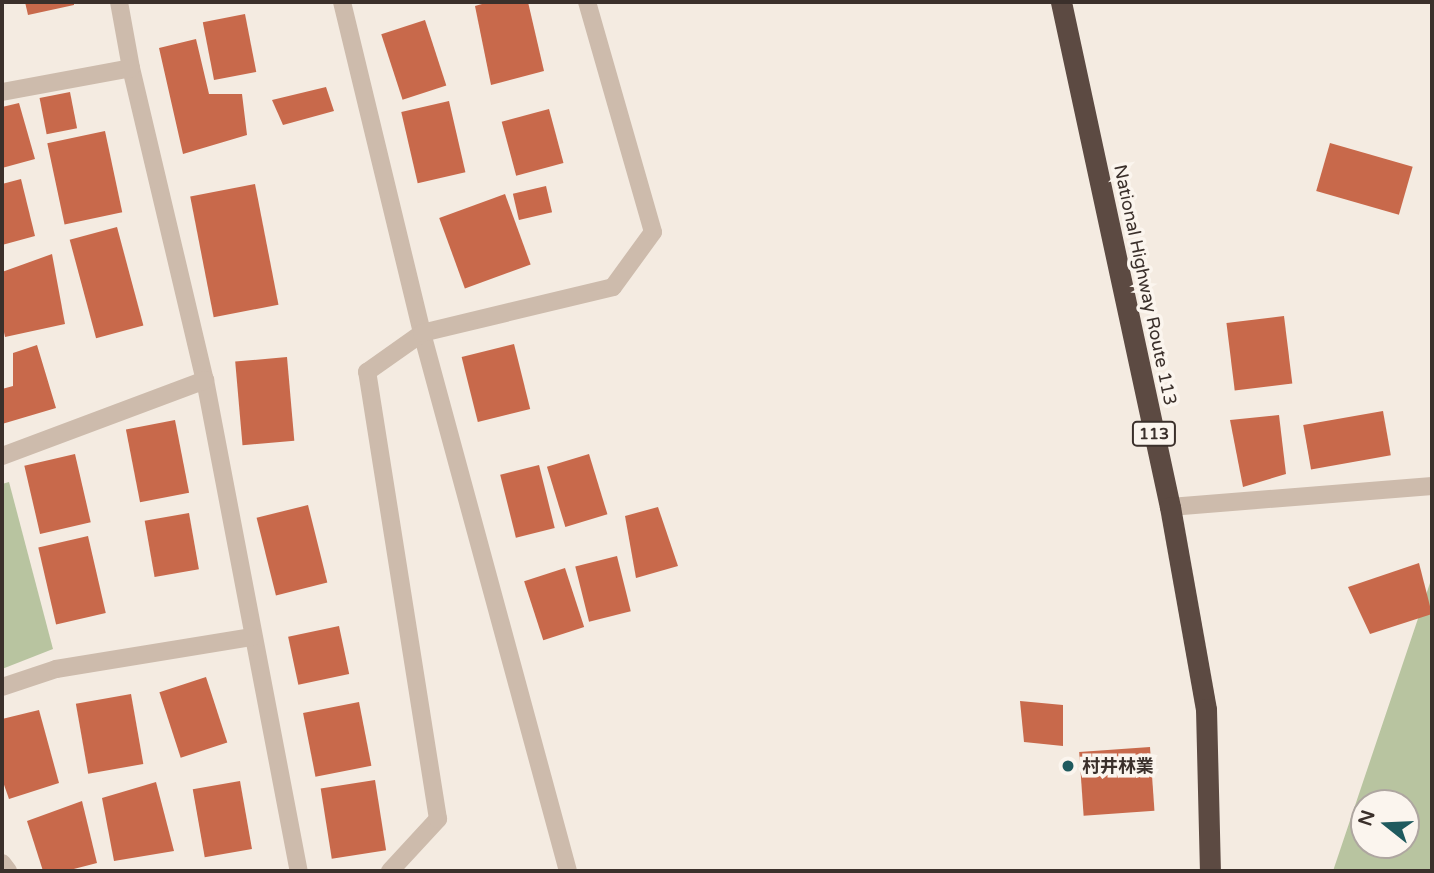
<!DOCTYPE html>
<html>
<head>
<meta charset="utf-8">
<style>
	body { margin:0 }
	#map { position:relative; width:1434px; height:873px; overflow:hidden; background:#f4ebe1; font-family:"Varela Round","Noto Sans JP",sans-serif }
	div>[style] { position:absolute }
	[style*='--x'] { left:calc(var(--x)*1px); top:calc(var(--y)*1px); width:calc(var(--w)*1px); rotate:calc(var(--a)*1deg) }
	.green>* { inset:0; background:#b8c4a0 }
	.building>* { inset:0; background:#c8694b; transform-origin:0 0 }
	.minor>* { height:18px; margin:-9px; padding:0 9px; transform-origin:9px; border-radius:9px; background:#cdbbac }
	.highway>* { height:21px; margin:-10.5px; padding:0 10.5px; transform-origin:10.5px; border-radius:10.5px; background:#5c4a42 }
	.dots>* { width:19px; height:19px; translate:-50% -50%; box-sizing:border-box; border:4px solid #fbf5ee; border-radius:50% }
	span { translate:-50% -50%; white-space:nowrap; text-align:center; line-height:1.15; -webkit-text-stroke:7px #fbf5ee; paint-order:stroke }
	.shield-label span { padding:2px 5px; background:#fbf5ee; border:2px solid; border-radius:5px; -webkit-text-stroke-width:0 }
	.shield-label { font-size:16px; color:#3b302b; font-weight:700 }
	.street-label { font-size:18px; color:#3b302b }
	.poi-label { font-size:18px; color:#3b302b; font-weight:700 }
	.left { translate:0 -50%; text-align:left }
	.frame { position:absolute; inset:0; border:4px solid #3b302b; pointer-events:none }
	.north { position:absolute; left:1350px; top:789px; width:70px; height:70px; box-sizing:border-box; background:#fbf5ee; border:2px solid #aea6a0; border-radius:50%; rotate:288deg; font-size:19px; font-weight:700; line-height:28px; text-align:center; color:#3b302b }
	.north::after { content:''; display:block; margin:auto; width:24px; height:32px; background:#1f5a5e; clip-path:polygon(50% 0,100% 100%,50% 72%,0 100%) }
</style>
</head>
<body>
<div id="map">
	<div class="green">
		<i style="clip-path:polygon(9px 482px,53px 649px,2px 669px,2px 484px)"></i>
		<i style="clip-path:polygon(evenodd,1432px 577px,1432px 871px,1333px 871px,1432px 577px,1364px 803px,1406px 803px,1406px 845px,1364px 845px,1364px 803px)"></i>
	</div>
	<div class="building">
		<i style="clip-path:polygon(25px 2px,74px 2px,74px 5px,28px 15px)"></i>
		<i style="clip-path:polygon(489px 2px,528px 2px,544px 71px,491px 85px,475px 6px)"></i>
		<i style="left:245px;top:14px;width:59px;height:43px;rotate:79deg"></i>
		<i style="left:425px;top:20px;width:69px;height:46px;rotate:72deg"></i>
		<i style="clip-path:polygon(196px 39px,209px 94px,242px 94px,247px 135px,183px 154px,159px 48px)"></i>
		<i style="clip-path:polygon(326px 87px,334px 111px,283px 125px,272px 100px)"></i>
		<i style="left:70px;top:92px;width:37px;height:31px;rotate:79deg"></i>
		<i style="left:449px;top:101px;width:73px;height:49px;rotate:77deg"></i>
		<i style="clip-path:polygon(19px 103px,35px 159px,2px 168px,2px 107px)"></i>
		<i style="left:549px;top:109px;width:56px;height:49px;rotate:75deg"></i>
		<i style="left:105px;top:131px;width:83px;height:59px;rotate:78deg"></i>
		<i style="left:1330px;top:143px;width:86px;height:50px;rotate:16deg"></i>
		<i style="clip-path:polygon(21px 179px,35px 236px,2px 245px,2px 184px)"></i>
		<i style="left:255px;top:184px;width:123px;height:66px;rotate:79deg"></i>
		<i style="left:546px;top:186px;width:27px;height:34px;rotate:77deg"></i>
		<i style="left:505px;top:194px;width:75px;height:70px;rotate:70deg"></i>
		<i style="left:117px;top:227px;width:102px;height:49px;rotate:75deg"></i>
		<i style="clip-path:polygon(52px 254px,65px 324px,5px 337px,2px 322px,2px 272px)"></i>
		<i style="left:1284px;top:316px;width:68px;height:58px;rotate:83deg"></i>
		<i style="left:514px;top:344px;width:67px;height:54px;rotate:76deg"></i>
		<i style="clip-path:polygon(37px 345px,56px 408px,2px 424px,2px 389px,13px 386px,13px 353px)"></i>
		<i style="left:287px;top:357px;width:84px;height:52px;rotate:85deg"></i>
		<i style="left:1383px;top:411px;width:45px;height:81px;rotate:80deg"></i>
		<i style="clip-path:polygon(1279px 415px,1286px 474px,1243px 487px,1230px 420px)"></i>
		<i style="left:175px;top:420px;width:74px;height:50px;rotate:79deg"></i>
		<i style="left:75px;top:454px;width:70px;height:52px;rotate:77deg"></i>
		<i style="left:589px;top:454px;width:63px;height:44px;rotate:73deg"></i>
		<i style="left:539px;top:465px;width:65px;height:40px;rotate:76deg"></i>
		<i style="left:308px;top:505px;width:80px;height:53px;rotate:76deg"></i>
		<i style="clip-path:polygon(658px 507px,678px 566px,636px 578px,625px 516px)"></i>
		<i style="left:189px;top:513px;width:57px;height:45px;rotate:80deg"></i>
		<i style="left:88px;top:536px;width:79px;height:51px;rotate:77deg"></i>
		<i style="left:617px;top:556px;width:57px;height:43px;rotate:76deg"></i>
		<i style="clip-path:polygon(1419px 563px,1432px 614px,1370px 634px,1348px 587px)"></i>
		<i style="left:565px;top:568px;width:62px;height:43px;rotate:72deg"></i>
		<i style="left:339px;top:626px;width:49px;height:52px;rotate:78deg"></i>
		<i style="left:206px;top:677px;width:69px;height:49px;rotate:72deg"></i>
		<i style="left:131px;top:694px;width:71px;height:56px;rotate:80deg"></i>
		<i style="clip-path:polygon(1020px 701px,1063px 705px,1063px 746px,1024px 742px)"></i>
		<i style="left:359px;top:702px;width:65px;height:57px;rotate:79deg"></i>
		<i style="clip-path:polygon(39px 710px,59px 783px,9px 799px,2px 779px,2px 719px)"></i>
		<i style="left:1150px;top:747px;width:64px;height:71px;rotate:86deg"></i>
		<i style="left:375px;top:780px;width:71px;height:55px;rotate:81deg"></i>
		<i style="left:240px;top:781px;width:69px;height:48px;rotate:80deg"></i>
		<i style="clip-path:polygon(156px 782px,174px 851px,114px 861px,102px 798px)"></i>
		<i style="clip-path:polygon(82px 801px,97px 863px,66px 871px,43px 871px,27px 821px)"></i>
	</div>
	<div class="minor">
		<i style="--x:119;--y:2;--w:67;--a:79.7"></i>
		<i style="--x:131;--y:68;--w:321;--a:76.7"></i>
		<i style="--x:205;--y:380;--w:500;--a:79.2"></i>
		<i style="--x:342;--y:2;--w:341;--a:76.4"></i>
		<i style="--x:422;--y:333;--w:557;--a:74.82"></i>
		<i style="--x:2;--y:92;--w:131;--a:-10.5"></i>
		<i style="--x:2;--y:456;--w:217;--a:-20.5"></i>
		<i style="--x:1170;--y:507;--w:263;--a:-4.6"></i>
		<i style="--x:2;--y:687;--w:57;--a:-18.4"></i>
		<i style="--x:56;--y:669;--w:199;--a:-9.3"></i>
		<i style="--x:2;--y:863;--w:10;--a:53"></i>
		<i style="--x:390;--y:871;--w:71;--a:-47.3"></i>
		<i style="--x:438;--y:819;--w:453;--a:-99"></i>
		<i style="--x:367;--y:372;--w:67;--a:-35.3"></i>
		<i style="--x:422;--y:333;--w:196;--a:-13.5"></i>
		<i style="--x:613;--y:287;--w:68;--a:-54"></i>
		<i style="--x:653;--y:232;--w:239;--a:-106"></i>
	</div>
	<div class="highway">
		<i style="--x:1061;--y:2;--w:517;--a:77.82"></i>
		<i style="--x:1170;--y:507;--w:205;--a:79.9"></i>
		<i style="--x:1206;--y:709;--w:162;--a:88.6"></i>
	</div>
	<div class="dots">
		<i style="left:1068px;top:766px;background:#1f5a5e"></i>
	</div>
	<div class="shield-label">
		<span style="left:1154px;top:434px">113</span>
	</div>
	<div class="street-label">
		<span style="left:1145px;top:285px;rotate:78deg">National Highway Route 113</span>
	</div>
	<div class="poi-label">
		<span class="left" style="left:1082px;top:766px">村井林業</span>
	</div>
	<div class="frame"></div>
	<div class="north">N</div>
</div>
</body>
</html>
